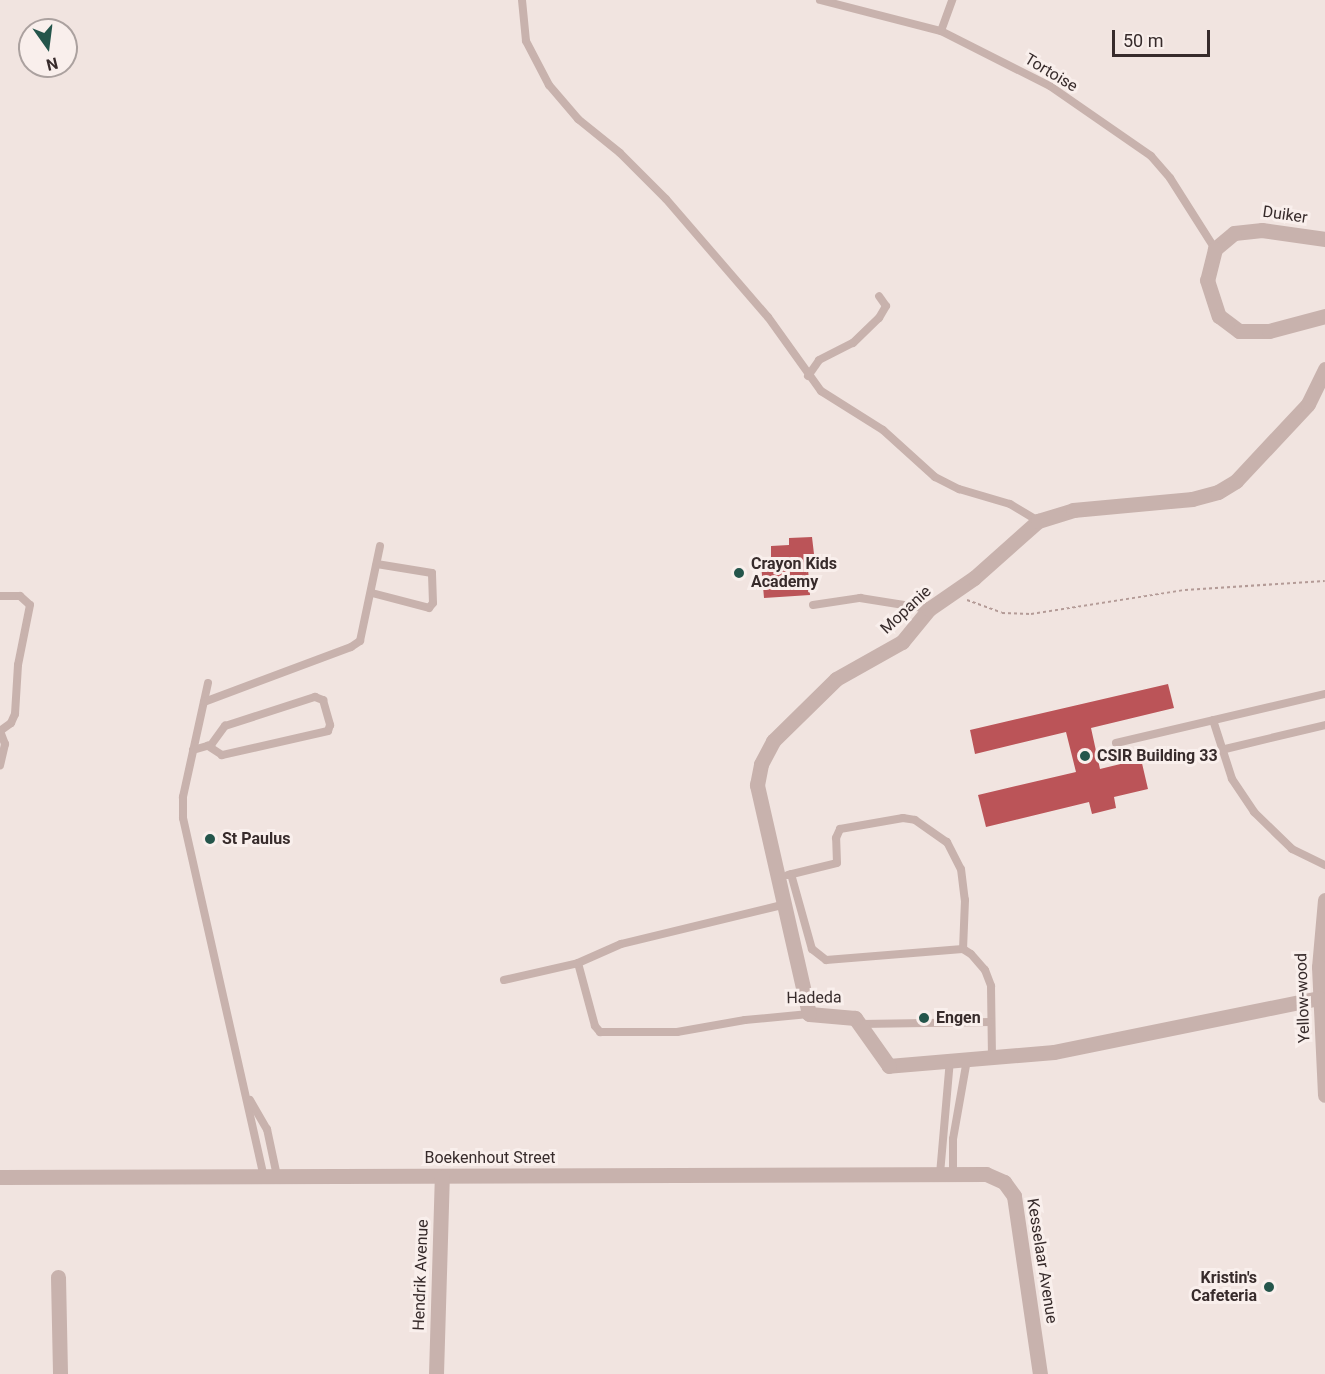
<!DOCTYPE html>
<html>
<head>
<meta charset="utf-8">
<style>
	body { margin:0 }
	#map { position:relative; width:1325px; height:1374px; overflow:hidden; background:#f1e4e0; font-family:Roboto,sans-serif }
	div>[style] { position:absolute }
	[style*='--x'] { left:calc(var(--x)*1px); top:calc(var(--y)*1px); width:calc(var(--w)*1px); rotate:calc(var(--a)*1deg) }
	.building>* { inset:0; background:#bb5458 }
	.path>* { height:2px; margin-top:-1px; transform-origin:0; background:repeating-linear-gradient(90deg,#b49b97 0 3px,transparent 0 6px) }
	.service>* { height:8px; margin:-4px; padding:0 4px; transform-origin:4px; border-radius:4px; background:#c8b2ad }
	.minor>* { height:15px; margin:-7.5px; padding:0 7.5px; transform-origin:7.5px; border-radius:7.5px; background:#c8b2ad }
	.dots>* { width:16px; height:16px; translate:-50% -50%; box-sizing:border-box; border:3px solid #f9efec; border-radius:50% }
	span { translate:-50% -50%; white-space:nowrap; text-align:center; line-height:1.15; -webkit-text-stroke:6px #f9efec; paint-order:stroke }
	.street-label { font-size:16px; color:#372b2b }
	.poi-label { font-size:16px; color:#372b2b; font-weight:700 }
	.left { translate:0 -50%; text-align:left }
	.right { translate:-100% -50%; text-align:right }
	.north { position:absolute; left:18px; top:18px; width:60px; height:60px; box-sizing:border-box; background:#f9efec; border:2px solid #aba19f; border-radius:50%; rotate:166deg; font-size:16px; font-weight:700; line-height:24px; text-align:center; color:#372b2b }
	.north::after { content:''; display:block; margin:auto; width:21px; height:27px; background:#24554b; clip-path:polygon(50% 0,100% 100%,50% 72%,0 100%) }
	.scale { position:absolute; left:1112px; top:30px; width:98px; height:27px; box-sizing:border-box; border:3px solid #372b2b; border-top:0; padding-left:8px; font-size:18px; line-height:21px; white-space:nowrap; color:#372b2b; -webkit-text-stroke:4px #f9efec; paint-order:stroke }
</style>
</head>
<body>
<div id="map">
	<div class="building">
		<i style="clip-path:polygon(812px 537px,814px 554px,807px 555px,810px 595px,764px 598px,761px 564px,771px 562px,771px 546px,789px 545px,789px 538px)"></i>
		<i style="clip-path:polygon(1168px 684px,1174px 708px,1091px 728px,1100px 769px,1141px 759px,1148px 789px,1114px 797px,1116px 808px,1092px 814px,1089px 802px,986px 827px,978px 795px,1076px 772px,1066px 732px,975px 754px,970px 730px)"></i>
	</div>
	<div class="path">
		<i style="--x:967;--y:600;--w:37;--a:20"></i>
		<i style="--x:1002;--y:613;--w:29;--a:2"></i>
		<i style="--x:1031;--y:614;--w:156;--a:-8.9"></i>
		<i style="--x:1185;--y:590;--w:140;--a:-3.7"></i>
	</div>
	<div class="service">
		<i style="--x:522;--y:0;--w:41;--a:84.4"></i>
		<i style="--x:526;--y:41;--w:50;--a:62.4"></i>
		<i style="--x:549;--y:85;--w:45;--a:49.5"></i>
		<i style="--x:578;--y:119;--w:54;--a:39"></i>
		<i style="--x:620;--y:153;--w:65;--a:45"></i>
		<i style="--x:666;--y:199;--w:156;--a:49.2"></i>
		<i style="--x:768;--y:317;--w:91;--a:54.4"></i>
		<i style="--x:821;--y:391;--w:73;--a:32.2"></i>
		<i style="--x:883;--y:430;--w:70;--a:42.1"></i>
		<i style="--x:935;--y:477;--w:27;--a:27"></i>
		<i style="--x:959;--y:489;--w:53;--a:16.4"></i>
		<i style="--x:1010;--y:504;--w:33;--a:31"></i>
		<i style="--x:820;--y:0;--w:125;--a:14.4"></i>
		<i style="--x:941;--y:31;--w:122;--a:26.8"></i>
		<i style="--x:1050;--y:86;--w:123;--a:34.7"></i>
		<i style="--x:1151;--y:156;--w:29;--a:49"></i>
		<i style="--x:1170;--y:178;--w:84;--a:57.6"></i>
		<i style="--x:941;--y:31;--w:33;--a:-70"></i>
		<i style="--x:808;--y:376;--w:19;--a:-55"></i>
		<i style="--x:819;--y:360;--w:38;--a:-27"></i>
		<i style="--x:853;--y:343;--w:36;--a:-44"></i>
		<i style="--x:879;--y:318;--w:14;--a:-60"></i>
		<i style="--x:886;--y:306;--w:12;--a:-125"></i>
		<i style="--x:372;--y:593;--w:59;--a:14.7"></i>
		<i style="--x:429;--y:608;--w:6;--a:-51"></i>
		<i style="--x:433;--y:603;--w:30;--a:-92"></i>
		<i style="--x:432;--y:573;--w:56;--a:-170.7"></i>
		<i style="--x:0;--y:596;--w:20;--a:0"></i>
		<i style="--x:20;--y:596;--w:13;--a:42"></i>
		<i style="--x:30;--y:605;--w:61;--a:101.3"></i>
		<i style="--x:18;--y:665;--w:49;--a:93.5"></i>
		<i style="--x:15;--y:714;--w:10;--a:114"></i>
		<i style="--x:11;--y:723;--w:14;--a:144"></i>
		<i style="--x:0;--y:731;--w:14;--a:69"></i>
		<i style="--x:5;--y:744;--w:22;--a:103"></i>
		<i style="--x:813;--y:605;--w:48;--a:-8.5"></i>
		<i style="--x:860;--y:598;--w:70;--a:9.1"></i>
		<i style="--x:208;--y:683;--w:117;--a:102.4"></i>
		<i style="--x:183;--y:797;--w:21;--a:90"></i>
		<i style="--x:183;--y:818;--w:367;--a:77.3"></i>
		<i style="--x:204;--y:702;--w:157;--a:-20.5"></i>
		<i style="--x:351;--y:647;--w:11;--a:-34"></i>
		<i style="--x:360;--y:641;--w:97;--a:-78.1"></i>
		<i style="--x:1213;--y:720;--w:62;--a:72.1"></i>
		<i style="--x:1232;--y:779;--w:40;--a:56"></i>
		<i style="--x:1254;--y:812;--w:53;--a:44.2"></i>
		<i style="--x:1292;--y:849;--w:37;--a:26"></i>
		<i style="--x:1116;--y:743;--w:215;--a:-13.2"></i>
		<i style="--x:193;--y:750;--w:19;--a:-16"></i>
		<i style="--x:211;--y:745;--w:24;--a:-54"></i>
		<i style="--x:225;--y:726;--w:95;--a:-17.9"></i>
		<i style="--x:315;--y:697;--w:9;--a:21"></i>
		<i style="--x:323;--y:700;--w:26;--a:74"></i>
		<i style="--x:330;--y:725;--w:6;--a:108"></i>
		<i style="--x:328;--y:731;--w:109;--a:167.2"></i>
		<i style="--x:222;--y:755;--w:17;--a:-147"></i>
		<i style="--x:1221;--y:750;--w:107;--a:-13.5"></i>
		<i style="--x:791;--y:874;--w:78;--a:74.4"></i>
		<i style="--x:812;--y:949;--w:18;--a:38"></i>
		<i style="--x:826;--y:960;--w:137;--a:-4.6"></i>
		<i style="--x:963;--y:949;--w:9;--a:32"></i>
		<i style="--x:971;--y:954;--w:21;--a:49"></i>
		<i style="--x:985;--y:970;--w:17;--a:69"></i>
		<i style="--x:991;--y:986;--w:72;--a:89.2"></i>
		<i style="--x:788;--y:875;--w:50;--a:-13.8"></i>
		<i style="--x:837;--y:863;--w:25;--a:-92"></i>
		<i style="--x:836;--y:838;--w:10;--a:-66"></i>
		<i style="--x:840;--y:829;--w:64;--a:-9.9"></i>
		<i style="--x:903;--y:818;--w:12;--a:9"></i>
		<i style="--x:915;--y:820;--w:39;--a:35"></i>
		<i style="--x:947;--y:842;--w:30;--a:63"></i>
		<i style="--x:961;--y:869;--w:31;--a:83"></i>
		<i style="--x:965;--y:900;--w:49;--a:92.3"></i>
		<i style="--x:782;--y:905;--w:166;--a:166.4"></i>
		<i style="--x:621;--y:944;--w:47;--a:156.2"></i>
		<i style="--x:578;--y:963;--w:65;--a:74.9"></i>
		<i style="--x:595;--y:1026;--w:8;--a:50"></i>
		<i style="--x:600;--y:1032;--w:77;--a:0"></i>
		<i style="--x:677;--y:1032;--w:69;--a:-10"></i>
		<i style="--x:745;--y:1020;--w:64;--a:-5.4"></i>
		<i style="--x:504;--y:980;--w:76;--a:-12.9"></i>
		<i style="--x:861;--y:1024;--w:130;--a:-0.9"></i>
		<i style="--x:250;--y:1100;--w:34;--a:60"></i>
		<i style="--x:267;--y:1129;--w:48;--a:78"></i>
		<i style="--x:940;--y:1174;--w:114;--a:-85"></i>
		<i style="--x:953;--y:1174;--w:35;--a:-90"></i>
		<i style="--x:953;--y:1139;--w:80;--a:-80"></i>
	</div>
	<div class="minor">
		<i style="--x:1325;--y:239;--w:64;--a:-171.9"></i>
		<i style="--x:1262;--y:230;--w:28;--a:174"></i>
		<i style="--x:1234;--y:233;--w:25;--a:140"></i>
		<i style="--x:1215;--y:249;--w:32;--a:104"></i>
		<i style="--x:1207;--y:280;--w:38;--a:72"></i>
		<i style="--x:1219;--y:316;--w:25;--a:37"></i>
		<i style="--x:1239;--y:331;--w:30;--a:0"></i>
		<i style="--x:1269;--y:331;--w:58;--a:-15"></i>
		<i style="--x:1325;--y:900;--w:67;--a:95.1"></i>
		<i style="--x:1319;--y:967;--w:128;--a:87.3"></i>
		<i style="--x:1319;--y:998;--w:270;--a:168.5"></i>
		<i style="--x:1054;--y:1052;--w:166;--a:175.2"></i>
		<i style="--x:889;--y:1066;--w:59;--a:-125.3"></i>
		<i style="--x:855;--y:1018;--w:46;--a:-175"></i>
		<i style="--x:809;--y:1014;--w:235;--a:-102.8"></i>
		<i style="--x:757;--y:785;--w:21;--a:-79"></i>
		<i style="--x:761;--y:764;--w:26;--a:-62"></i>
		<i style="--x:773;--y:741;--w:88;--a:-44.5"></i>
		<i style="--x:836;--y:679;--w:76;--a:-29.3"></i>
		<i style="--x:902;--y:642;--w:43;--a:-50.7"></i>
		<i style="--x:929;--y:609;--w:55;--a:-34.6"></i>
		<i style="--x:974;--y:578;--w:86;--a:-41.7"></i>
		<i style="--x:1038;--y:521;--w:37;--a:-17"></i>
		<i style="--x:1073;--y:510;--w:120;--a:-5.3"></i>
		<i style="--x:1192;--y:499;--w:27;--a:-15"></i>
		<i style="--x:1218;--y:492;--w:21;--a:-31"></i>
		<i style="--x:1236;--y:481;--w:105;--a:-46.9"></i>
		<i style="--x:1308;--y:404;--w:39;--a:-64"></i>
		<i style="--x:0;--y:1177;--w:986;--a:-0.17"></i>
		<i style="--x:986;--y:1174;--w:20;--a:24"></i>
		<i style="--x:1004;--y:1182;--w:17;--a:54"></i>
		<i style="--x:1014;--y:1196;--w:180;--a:81.7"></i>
		<i style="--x:58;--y:1277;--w:97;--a:88.8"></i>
		<i style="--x:436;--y:1374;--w:197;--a:-88.3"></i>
	</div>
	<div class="dots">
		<i style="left:739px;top:573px;background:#24554b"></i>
		<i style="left:1085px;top:756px;background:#24554b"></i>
		<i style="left:210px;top:839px;background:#24554b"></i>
		<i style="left:924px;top:1018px;background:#24554b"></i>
		<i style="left:1269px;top:1287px;background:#24554b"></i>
	</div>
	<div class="street-label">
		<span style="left:1051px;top:73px;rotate:31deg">Tortoise</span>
		<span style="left:1285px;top:215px;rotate:8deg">Duiker</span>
		<span style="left:906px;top:610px;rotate:-43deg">Mopanie</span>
		<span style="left:814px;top:998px;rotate:-1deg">Hadeda</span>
		<span style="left:1303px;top:998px;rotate:-92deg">Yellow-wood</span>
		<span style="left:490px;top:1158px">Boekenhout Street</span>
		<span style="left:1042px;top:1261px;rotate:81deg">Kesselaar Avenue</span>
		<span style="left:421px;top:1275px;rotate:-88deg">Hendrik Avenue</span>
	</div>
	<div class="poi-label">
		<span class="left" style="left:751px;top:573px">Crayon Kids<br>Academy</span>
		<span class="left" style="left:1097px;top:756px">CSIR Building 33</span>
		<span class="left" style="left:222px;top:839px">St Paulus</span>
		<span class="left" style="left:936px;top:1018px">Engen</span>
		<span class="right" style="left:1257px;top:1287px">Kristin's<br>Cafeteria</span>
	</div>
	<div class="north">N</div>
	<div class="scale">50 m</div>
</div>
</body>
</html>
